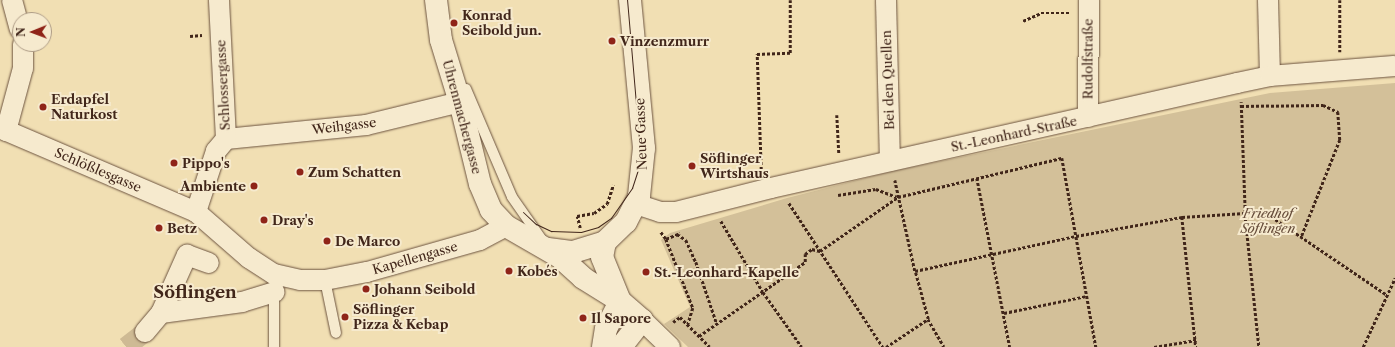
<!DOCTYPE html>
<html>
<head>
<meta charset="utf-8">
<style>
	body { margin:0 }
	#map { position:relative; width:1395px; height:347px; overflow:hidden; background:#f1dfb3; font-family:"Libre Caslon Text",serif }
	div>[style] { position:absolute }
	[style*='--x'] { left:calc(var(--x)*1px); top:calc(var(--y)*1px); width:calc(var(--w)*1px); rotate:calc(var(--a)*1deg) }
	.green>* { inset:0; background:#d3c099 }
	.street-tunnel>* { height:20px; margin-top:-10px; transform-origin:0; background:repeating-linear-gradient(90deg,#ceba94 0 20px,transparent 0 30px) }
	.path>* { height:2.5px; margin-top:-1.25px; transform-origin:0; background:repeating-linear-gradient(90deg,#41261a 0 3px,transparent 0 5px) }
	.roads { filter:drop-shadow(0 0 1px #6d5440) drop-shadow(0 0 1px #6d5440) }
	.lane>* { height:10px; margin:-5px; padding:0 5px; transform-origin:5px; border-radius:5px; background:#f6eace }
	.street>* { height:20px; margin:-10px; padding:0 10px; transform-origin:10px; border-radius:10px; background:#f6eace }
	.secondary>* { height:22px; margin:-11px; padding:0 11px; transform-origin:11px; border-radius:11px; background:#f6eace }
	.tram>* { height:1px; margin:-0.5px; padding:0 0.5px; transform-origin:0.5px; border-radius:0.5px; background:#41261a }
	.dots>* { width:11px; height:11px; translate:-50% -50%; box-sizing:border-box; border:2px solid #f6eace; border-radius:50% }
	span { translate:-50% -50%; white-space:nowrap; text-align:center; line-height:1.15; -webkit-text-stroke:4px #f6eace; paint-order:stroke }
	.poi-label { font-size:13px; color:#41261a; font-weight:700 }
	.left { translate:0 -50%; text-align:left }
	.right { translate:-100% -50%; text-align:right }
	.street-label { font-size:13px; color:#41261a }
	.park-label { font-size:13px; color:#664c3a; font-style:italic }
	.district-label { font-size:17px; color:#41261a; font-weight:700 }
	.north { position:absolute; left:12px; top:12px; width:40px; height:40px; box-sizing:border-box; background:#f6eace; border:1px solid #ae9c86; border-radius:50%; rotate:269deg; font-size:11px; font-weight:700; line-height:16px; text-align:center; color:#41261a }
	.north::after { content:''; display:block; margin:auto; width:14px; height:18px; background:#8f2418; clip-path:polygon(50% 0,100% 100%,50% 72%,0 100%) }
</style>
</head>
<body>
<div id="map">
	<div class="green">
		<i style="clip-path:polygon(1395px 83px,1395px 347px,688px 347px,664px 324px,690px 307px,661px 240px,670px 233px,787px 198px,893px 171px,1270px 93px)"></i>
	</div>
	<div class="street-tunnel">
		<i style="--x:126;--y:347;--w:24;--a:-38"></i>
	</div>
	<div class="path">
		<i style="--x:1340;--y:0;--w:52;--a:90"></i>
		<i style="--x:1023;--y:21;--w:20;--a:-24"></i>
		<i style="--x:1041;--y:13;--w:29;--a:0"></i>
		<i style="--x:190;--y:36;--w:12;--a:-5"></i>
		<i style="--x:1241;--y:106;--w:82;--a:-0.7"></i>
		<i style="--x:1323;--y:105;--w:17;--a:25"></i>
		<i style="--x:1338;--y:112;--w:28;--a:86"></i>
		<i style="--x:1340;--y:140;--w:105;--a:111.7"></i>
		<i style="--x:837;--y:115;--w:38;--a:87"></i>
		<i style="--x:761;--y:170;--w:116;--a:-92"></i>
		<i style="--x:757;--y:54;--w:33;--a:-2"></i>
		<i style="--x:790;--y:53;--w:53;--a:-90"></i>
		<i style="--x:977;--y:178;--w:172;--a:79"></i>
		<i style="--x:895;--y:180;--w:93;--a:77.6"></i>
		<i style="--x:838;--y:195;--w:38;--a:-9"></i>
		<i style="--x:876;--y:189;--w:22;--a:21"></i>
		<i style="--x:789;--y:203;--w:172;--a:56.9"></i>
		<i style="--x:1245;--y:213;--w:18;--a:-6"></i>
		<i style="--x:1263;--y:211;--w:150;--a:34.1"></i>
		<i style="--x:1245;--y:213;--w:135;--a:84"></i>
		<i style="--x:1182;--y:217;--w:131;--a:83.9"></i>
		<i style="--x:721;--y:221;--w:82;--a:59.4"></i>
		<i style="--x:763;--y:292;--w:67;--a:54.7"></i>
		<i style="--x:580;--y:228;--w:12;--a:-104"></i>
		<i style="--x:577;--y:216;--w:17;--a:-10"></i>
		<i style="--x:594;--y:213;--w:16;--a:-35"></i>
		<i style="--x:607;--y:204;--w:20;--a:-72"></i>
		<i style="--x:661;--y:232;--w:9;--a:54"></i>
		<i style="--x:666;--y:239;--w:15;--a:-23"></i>
		<i style="--x:677;--y:234;--w:11;--a:34"></i>
		<i style="--x:686;--y:240;--w:24;--a:66"></i>
		<i style="--x:696;--y:262;--w:65;--a:71.3"></i>
		<i style="--x:666;--y:239;--w:74;--a:68.6"></i>
		<i style="--x:693;--y:308;--w:17;--a:107"></i>
		<i style="--x:1004;--y:313;--w:85;--a:-11.6"></i>
		<i style="--x:928;--y:319;--w:32;--a:60"></i>
		<i style="--x:673;--y:322;--w:9;--a:-36"></i>
		<i style="--x:680;--y:317;--w:42;--a:45"></i>
		<i style="--x:699;--y:336;--w:129;--a:-34.9"></i>
		<i style="--x:805;--y:262;--w:8;--a:-90"></i>
		<i style="--x:805;--y:254;--w:9;--a:-36"></i>
		<i style="--x:812;--y:249;--w:8;--a:14"></i>
		<i style="--x:820;--y:251;--w:95;--a:-34.7"></i>
		<i style="--x:898;--y:197;--w:169;--a:-13.4"></i>
		<i style="--x:1062;--y:158;--w:192;--a:79.8"></i>
		<i style="--x:886;--y:347;--w:50;--a:-33.7"></i>
		<i style="--x:928;--y:319;--w:50;--a:-105.2"></i>
		<i style="--x:915;--y:271;--w:165;--a:-12.3"></i>
		<i style="--x:1076;--y:236;--w:108;--a:-10.2"></i>
		<i style="--x:1182;--y:217;--w:63;--a:-3.6"></i>
		<i style="--x:1245;--y:213;--w:111;--a:-92.1"></i>
		<i style="--x:1154;--y:347;--w:43;--a:-9.5"></i>
		<i style="--x:1363;--y:347;--w:76;--a:-65.1"></i>
	</div>
	<div class="roads">
		<div class="lane">
			<i style="--x:466;--y:89;--w:117;--a:66.9"></i>
			<i style="--x:512;--y:197;--w:52;--a:55.1"></i>
			<i style="--x:325;--y:280;--w:54;--a:78.3"></i>
			<i style="--x:274;--y:347;--w:58;--a:-90"></i>
		</div>
		<div class="street">
			<i style="--x:12;--y:0;--w:30;--a:75"></i>
			<i style="--x:886;--y:0;--w:161;--a:88.6"></i>
			<i style="--x:1268;--y:0;--w:76;--a:88.5"></i>
			<i style="--x:1088;--y:117;--w:117;--a:-89.5"></i>
			<i style="--x:0;--y:128;--w:213;--a:23.2"></i>
			<i style="--x:196;--y:212;--w:70;--a:41"></i>
			<i style="--x:249;--y:258;--w:30;--a:33"></i>
			<i style="--x:274;--y:274;--w:27;--a:13"></i>
			<i style="--x:300;--y:280;--w:25;--a:0"></i>
			<i style="--x:325;--y:280;--w:43;--a:-10.8"></i>
			<i style="--x:367;--y:272;--w:117;--a:-15.8"></i>
			<i style="--x:480;--y:240;--w:30;--a:-28"></i>
			<i style="--x:6;--y:131;--w:65;--a:-74.9"></i>
			<i style="--x:23;--y:68;--w:24;--a:-90"></i>
			<i style="--x:226;--y:139;--w:141;--a:-5.7"></i>
			<i style="--x:366;--y:125;--w:97;--a:-13.7"></i>
			<i style="--x:636;--y:204;--w:25;--a:18"></i>
			<i style="--x:660;--y:212;--w:16;--a:0"></i>
			<i style="--x:676;--y:212;--w:98;--a:-14.2"></i>
			<i style="--x:771;--y:188;--w:478;--a:-12.7"></i>
			<i style="--x:1237;--y:83;--w:34;--a:-12"></i>
			<i style="--x:1270;--y:76;--w:125;--a:-4.6"></i>
			<i style="--x:196;--y:212;--w:64;--a:-71.8"></i>
			<i style="--x:216;--y:151;--w:16;--a:-50"></i>
			<i style="--x:226;--y:139;--w:139;--a:-92.9"></i>
			<i style="--x:161;--y:313;--w:82;--a:-7.7"></i>
			<i style="--x:242;--y:302;--w:34;--a:-17"></i>
			<i style="--x:642;--y:320;--w:39;--a:44"></i>
			<i style="--x:145;--y:332;--w:25;--a:-50"></i>
			<i style="--x:161;--y:313;--w:64;--a:-65.9"></i>
			<i style="--x:187;--y:255;--w:23;--a:20"></i>
		</div>
		<div class="secondary">
			<i style="--x:436;--y:0;--w:40;--a:82.9"></i>
			<i style="--x:441;--y:40;--w:65;--a:73"></i>
			<i style="--x:460;--y:102;--w:84;--a:76.3"></i>
			<i style="--x:480;--y:184;--w:28;--a:67"></i>
			<i style="--x:491;--y:210;--w:22;--a:47"></i>
			<i style="--x:506;--y:226;--w:62;--a:29.9"></i>
			<i style="--x:560;--y:257;--w:31;--a:42"></i>
			<i style="--x:583;--y:278;--w:44;--a:31.9"></i>
			<i style="--x:620;--y:301;--w:29;--a:41"></i>
			<i style="--x:642;--y:320;--w:34;--a:128"></i>
			<i style="--x:605;--y:242;--w:15;--a:101"></i>
			<i style="--x:602;--y:257;--w:48;--a:67.8"></i>
			<i style="--x:548;--y:249;--w:25;--a:7"></i>
			<i style="--x:573;--y:252;--w:34;--a:-17"></i>
			<i style="--x:605;--y:242;--w:29;--a:-44"></i>
			<i style="--x:626;--y:222;--w:29;--a:-63"></i>
			<i style="--x:639;--y:196;--w:48;--a:-84.1"></i>
			<i style="--x:644;--y:148;--w:149;--a:-95.4"></i>
			<i style="--x:603;--y:347;--w:18;--a:-81"></i>
			<i style="--x:606;--y:329;--w:31;--a:-63"></i>
		</div>
	</div>
	<div class="tram">
		<i style="--x:523;--y:212;--w:18;--a:43"></i>
		<i style="--x:536;--y:224;--w:17;--a:25"></i>
		<i style="--x:551;--y:231;--w:30;--a:2"></i>
		<i style="--x:581;--y:232;--w:18;--a:-16"></i>
		<i style="--x:598;--y:227;--w:16;--a:-35"></i>
		<i style="--x:611;--y:218;--w:37;--a:-55"></i>
		<i style="--x:632;--y:188;--w:20;--a:-72"></i>
		<i style="--x:638;--y:169;--w:30;--a:-88"></i>
		<i style="--x:639;--y:139;--w:140;--a:-94.9"></i>
	</div>
	<div class="dots">
		<i style="left:454px;top:23px;background:#8f2418"></i>
		<i style="left:612px;top:41px;background:#8f2418"></i>
		<i style="left:43px;top:107px;background:#8f2418"></i>
		<i style="left:174px;top:163px;background:#8f2418"></i>
		<i style="left:692px;top:166px;background:#8f2418"></i>
		<i style="left:300px;top:172px;background:#8f2418"></i>
		<i style="left:254px;top:186px;background:#8f2418"></i>
		<i style="left:264px;top:220px;background:#8f2418"></i>
		<i style="left:159px;top:228px;background:#8f2418"></i>
		<i style="left:327px;top:241px;background:#8f2418"></i>
		<i style="left:509px;top:271px;background:#8f2418"></i>
		<i style="left:646px;top:272px;background:#8f2418"></i>
		<i style="left:366px;top:289px;background:#8f2418"></i>
		<i style="left:345px;top:317px;background:#8f2418"></i>
		<i style="left:583px;top:318px;background:#8f2418"></i>
	</div>
	<div class="poi-label">
		<span class="left" style="left:462px;top:23px">Konrad<br>Seibold jun.</span>
		<span class="left" style="left:620px;top:41px">Vinzenzmurr</span>
		<span class="left" style="left:51px;top:107px">Erdapfel<br>Naturkost</span>
		<span class="left" style="left:700px;top:166px">Söflinger<br>Wirtshaus</span>
		<span class="left" style="left:182px;top:163px">Pippo's</span>
		<span class="left" style="left:308px;top:172px">Zum Schatten</span>
		<span class="right" style="left:246px;top:186px">Ambiente</span>
		<span class="left" style="left:272px;top:220px">Dray's</span>
		<span class="left" style="left:167px;top:228px">Betz</span>
		<span class="left" style="left:335px;top:241px">De Marco</span>
		<span class="left" style="left:517px;top:271px">Kobés</span>
		<span class="left" style="left:654px;top:272px">St.-Leonhard-Kapelle</span>
		<span class="left" style="left:374px;top:289px">Johann Seibold</span>
		<span class="left" style="left:353px;top:317px">Söflinger<br>Pizza &amp; Kebap</span>
		<span class="left" style="left:591px;top:318px">Il Sapore</span>
	</div>
	<div class="street-label">
		<span style="left:1088px;top:59px;rotate:-90deg">Rudolfstraße</span>
		<span style="left:888px;top:80px;rotate:-92deg">Bei den Quellen</span>
		<span style="left:223px;top:85px;rotate:-93deg">Schlossergasse</span>
		<span style="left:462px;top:117px;rotate:75deg">Uhrenmachergasse</span>
		<span style="left:344px;top:126px;rotate:-7deg">Weihgasse</span>
		<span style="left:641px;top:134px;rotate:-92deg">Neue Gasse</span>
		<span style="left:1014px;top:134px;rotate:-12deg">St.-Leonhard-Straße</span>
		<span style="left:98px;top:170px;rotate:23deg">Schlößlesgasse</span>
		<span style="left:415px;top:258px;rotate:-16deg">Kapellengasse</span>
	</div>
	<div class="park-label">
		<span style="left:1268px;top:221px">Friedhof<br>Söflingen</span>
	</div>
	<div class="district-label">
		<span style="left:195px;top:293px">Söflingen</span>
	</div>
	<div class="north">N</div>
</div>
</body>
</html>
